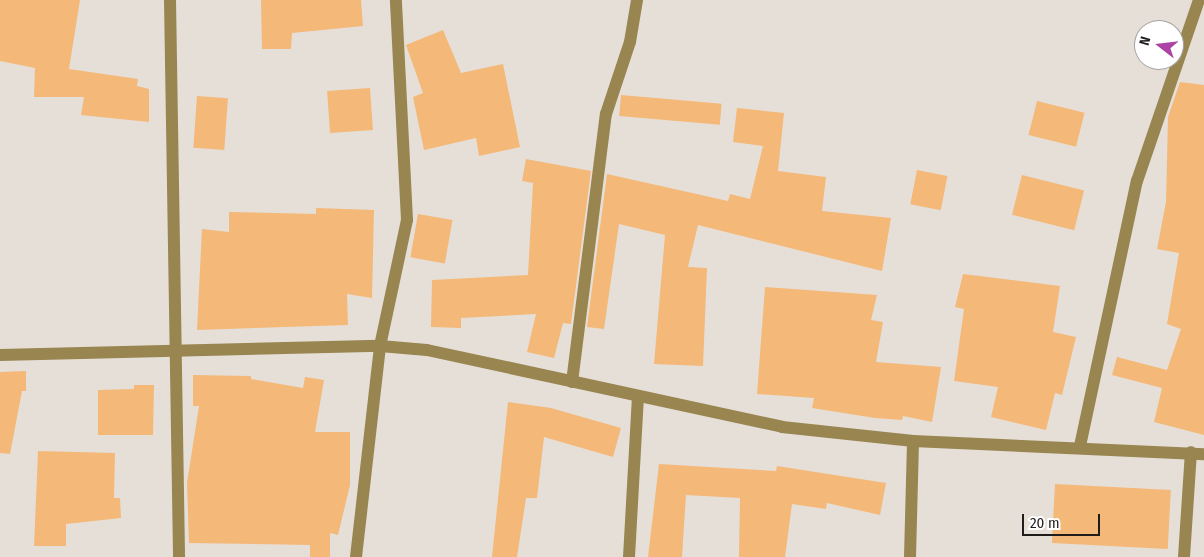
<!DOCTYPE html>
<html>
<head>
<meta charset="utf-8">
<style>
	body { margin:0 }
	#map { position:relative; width:1204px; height:557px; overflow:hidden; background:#e6dfd8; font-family:"Fira Sans Condensed",sans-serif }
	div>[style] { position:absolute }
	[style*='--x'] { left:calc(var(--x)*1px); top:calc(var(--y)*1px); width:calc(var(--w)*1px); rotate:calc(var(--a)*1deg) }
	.building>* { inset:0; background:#f4b878; transform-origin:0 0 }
	.minor>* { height:12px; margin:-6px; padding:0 6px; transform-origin:6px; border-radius:6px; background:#988550 }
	span { translate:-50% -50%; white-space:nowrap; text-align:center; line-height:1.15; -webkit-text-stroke:4px #fff; paint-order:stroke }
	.north { position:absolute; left:1134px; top:20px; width:50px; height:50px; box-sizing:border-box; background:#fff; border:1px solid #a5a4a3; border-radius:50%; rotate:286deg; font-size:14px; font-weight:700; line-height:20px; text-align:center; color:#1f1c1a }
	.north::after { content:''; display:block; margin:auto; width:18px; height:22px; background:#ad43a4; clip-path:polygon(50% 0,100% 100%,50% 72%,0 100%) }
	.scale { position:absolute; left:1022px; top:514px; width:78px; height:22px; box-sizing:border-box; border:2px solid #1f1c1a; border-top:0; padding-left:6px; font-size:15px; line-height:18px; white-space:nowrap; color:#1f1c1a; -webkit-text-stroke:4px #fff; paint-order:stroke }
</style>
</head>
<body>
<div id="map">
	<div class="building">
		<i style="clip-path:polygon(0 0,80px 0,69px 69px,138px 79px,137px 86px,149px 89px,149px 122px,81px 115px,84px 97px,34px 97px,35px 68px,0 61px)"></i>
		<i style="clip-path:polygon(261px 0,361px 0,363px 26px,292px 33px,291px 49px,262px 49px)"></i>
		<i style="clip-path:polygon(443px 30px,461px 73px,503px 64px,520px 147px,479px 156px,476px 138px,424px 150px,413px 97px,423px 93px,406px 45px)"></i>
		<i style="clip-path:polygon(1180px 82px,1204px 85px,1204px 435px,1154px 422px,1162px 388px,1112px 375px,1117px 357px,1167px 370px,1181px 329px,1167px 324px,1179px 253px,1157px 249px,1166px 202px,1168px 117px)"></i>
		<i style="left:370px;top:88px;width:42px;height:43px;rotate:86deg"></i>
		<i style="left:621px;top:95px;width:101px;height:21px;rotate:5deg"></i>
		<i style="left:197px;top:96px;width:31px;height:52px;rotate:4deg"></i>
		<i style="left:1037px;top:101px;width:49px;height:35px;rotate:14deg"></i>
		<i style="clip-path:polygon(737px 108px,784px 113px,778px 171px,826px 177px,822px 211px,891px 218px,882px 271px,698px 225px,688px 267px,707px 268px,703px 366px,654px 364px,665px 235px,619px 224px,604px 329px,587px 327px,607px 174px,728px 201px,730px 194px,750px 199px,763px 146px,733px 142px)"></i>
		<i style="clip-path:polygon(526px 159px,591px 171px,571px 324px,563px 323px,554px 358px,527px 352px,536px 314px,461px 318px,461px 328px,431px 327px,432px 280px,528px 275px,533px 183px,522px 181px)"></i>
		<i style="left:917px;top:170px;width:31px;height:35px;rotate:11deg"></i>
		<i style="left:1022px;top:175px;width:64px;height:41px;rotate:14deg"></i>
		<i style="clip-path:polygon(316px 208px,374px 210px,372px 298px,347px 294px,348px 325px,197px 330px,202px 229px,229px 232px,229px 212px,316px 214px)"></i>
		<i style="left:418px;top:214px;width:35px;height:44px;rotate:10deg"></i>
		<i style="clip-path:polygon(963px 274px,1060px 286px,1053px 332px,1076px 337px,1062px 395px,1055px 393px,1046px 430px,991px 417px,998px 387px,954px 381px,964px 309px,955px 307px)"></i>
		<i style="clip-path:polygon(765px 287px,877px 295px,871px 320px,883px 322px,876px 362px,941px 367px,932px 422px,903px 416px,902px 420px,875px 418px,812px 408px,814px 398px,757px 394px)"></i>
		<i style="clip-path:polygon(26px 371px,26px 391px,22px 391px,10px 454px,0 453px,0 372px)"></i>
		<i style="clip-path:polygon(193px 375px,251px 376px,251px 379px,303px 388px,305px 377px,324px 380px,315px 432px,350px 432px,350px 485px,338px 535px,330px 533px,330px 557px,310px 557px,310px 545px,189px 543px,187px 483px,199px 406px,193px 406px)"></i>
		<i style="clip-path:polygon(134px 385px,154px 385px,153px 435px,98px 435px,98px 390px,134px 389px)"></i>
		<i style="clip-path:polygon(508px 402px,551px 408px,621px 428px,613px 457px,544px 437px,537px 498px,526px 498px,517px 557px,492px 557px)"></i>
		<i style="clip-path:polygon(38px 451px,115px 453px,114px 498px,120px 498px,121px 518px,66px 524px,66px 546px,34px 546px)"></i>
		<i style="clip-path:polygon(659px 464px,776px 471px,777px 466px,886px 483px,880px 515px,827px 503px,826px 509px,792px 504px,785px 557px,739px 557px,740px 498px,686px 495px,682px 557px,648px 557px)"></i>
		<i style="left:1055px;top:484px;width:116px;height:59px;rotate:3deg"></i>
	</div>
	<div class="minor">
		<i style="--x:170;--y:0;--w:557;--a:89.07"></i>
		<i style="--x:0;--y:355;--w:380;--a:-1.4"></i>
		<i style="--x:380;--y:346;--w:47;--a:4.9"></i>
		<i style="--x:427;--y:350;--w:363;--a:12.2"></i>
		<i style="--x:782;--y:427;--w:132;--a:6.1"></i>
		<i style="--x:913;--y:441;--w:291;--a:2.6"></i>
		<i style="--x:572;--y:382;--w:270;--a:-82.8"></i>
		<i style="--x:606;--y:114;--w:76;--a:-71.6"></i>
		<i style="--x:630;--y:42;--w:43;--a:-80.5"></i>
		<i style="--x:1080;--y:446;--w:271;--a:-77.9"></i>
		<i style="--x:1137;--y:181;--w:191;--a:-71.1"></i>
		<i style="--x:356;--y:557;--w:212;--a:-83.5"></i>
		<i style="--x:380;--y:346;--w:129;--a:-77.9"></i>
		<i style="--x:407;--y:220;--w:220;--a:-92.9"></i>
		<i style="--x:629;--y:557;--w:161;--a:-86.8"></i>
		<i style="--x:910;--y:557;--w:116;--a:-88.5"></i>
		<i style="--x:1184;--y:557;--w:105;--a:-86.2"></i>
	</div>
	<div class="north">N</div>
	<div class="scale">20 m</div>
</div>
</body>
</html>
